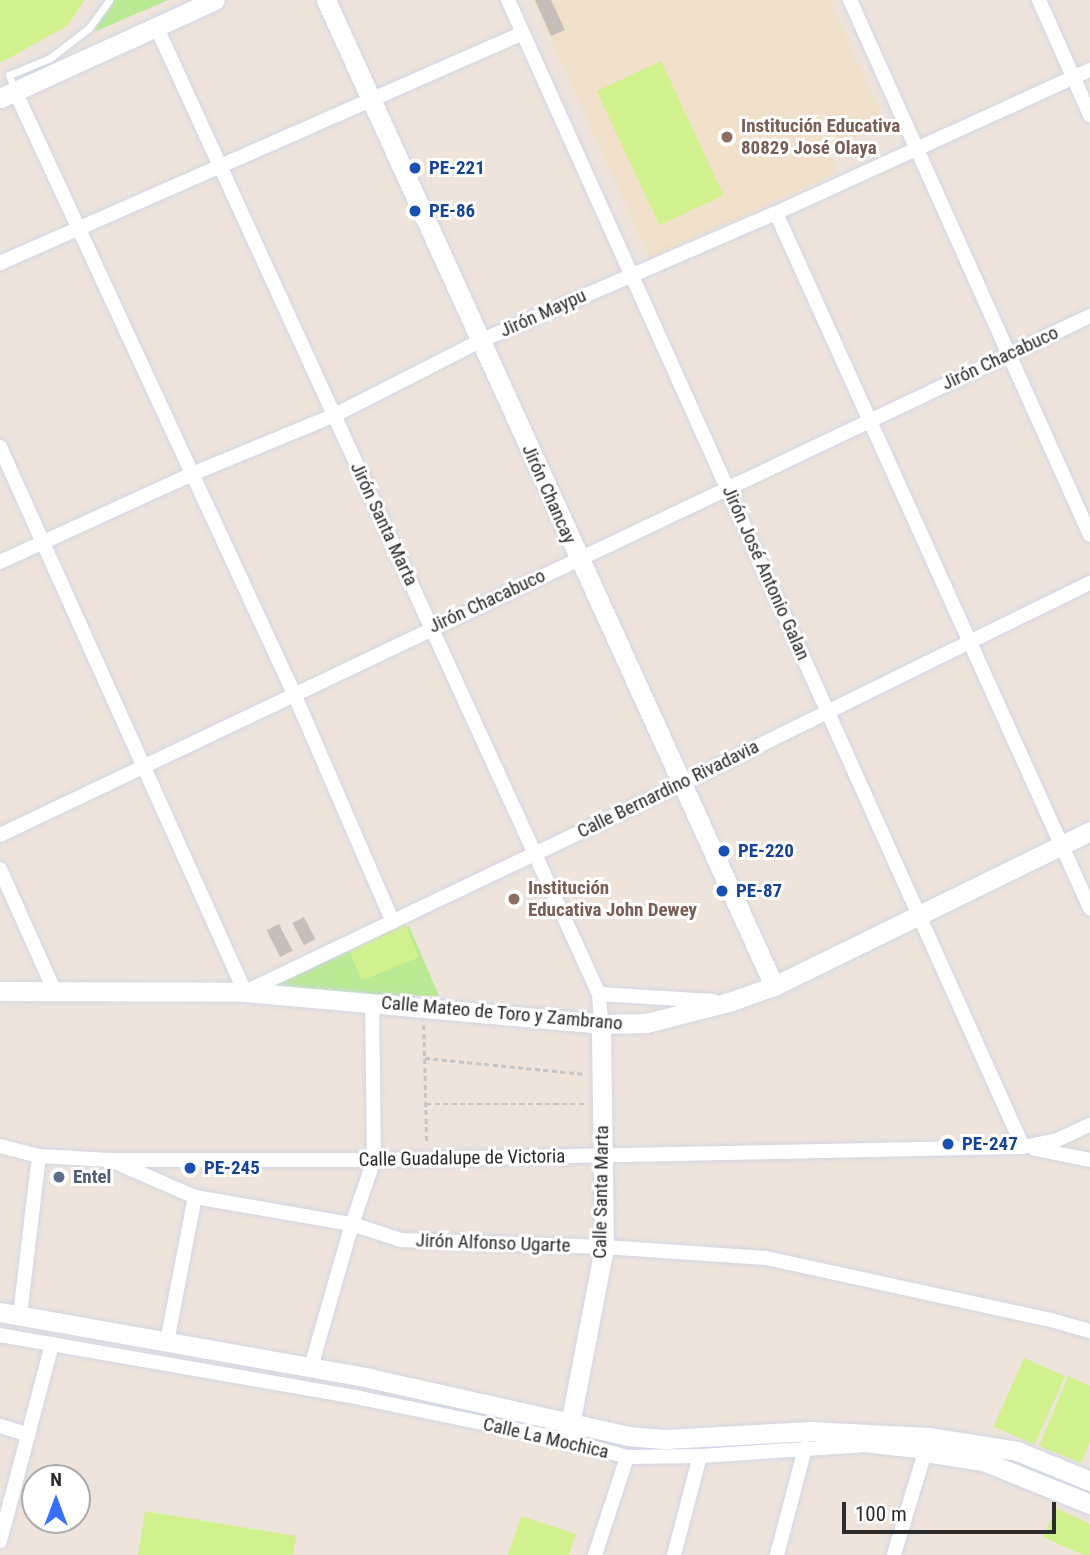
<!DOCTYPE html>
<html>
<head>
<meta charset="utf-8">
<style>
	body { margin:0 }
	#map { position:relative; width:1090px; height:1555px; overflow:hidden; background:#eee4dc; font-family:"Roboto Condensed",sans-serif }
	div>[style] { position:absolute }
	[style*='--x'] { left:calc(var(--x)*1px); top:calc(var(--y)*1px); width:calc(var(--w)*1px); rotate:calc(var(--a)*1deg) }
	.education>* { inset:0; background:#f1e0ca }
	.green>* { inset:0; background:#b9e993 }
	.pitch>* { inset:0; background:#d1f18e; transform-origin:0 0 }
	.building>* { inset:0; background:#c6beb8; transform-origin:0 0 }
	.path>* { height:2.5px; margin-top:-1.25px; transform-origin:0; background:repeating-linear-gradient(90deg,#c4c4c4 0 5px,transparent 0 8.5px) }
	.roads { filter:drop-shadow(0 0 2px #d1d6e5) drop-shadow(0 0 2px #d1d6e5) }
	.lane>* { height:7px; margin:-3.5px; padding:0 3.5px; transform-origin:3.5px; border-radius:3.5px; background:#fff }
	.street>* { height:14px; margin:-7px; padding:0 7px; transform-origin:7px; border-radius:7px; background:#fff }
	.secondary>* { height:19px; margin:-9.5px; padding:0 9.5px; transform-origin:9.5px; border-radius:9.5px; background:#fff }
	.dots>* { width:19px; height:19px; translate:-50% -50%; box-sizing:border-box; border:4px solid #fff; border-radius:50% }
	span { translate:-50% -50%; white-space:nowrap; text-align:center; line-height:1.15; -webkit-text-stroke:6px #fff; paint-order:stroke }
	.education-label { font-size:19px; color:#785e54; font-weight:700 }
	.left { translate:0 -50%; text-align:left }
	.transit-label { font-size:19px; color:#164399; font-weight:700 }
	.street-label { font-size:19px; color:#2b2b2b }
	.service-label { font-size:19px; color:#4e5e75; font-weight:700 }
	.north { position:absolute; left:21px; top:1464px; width:70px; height:70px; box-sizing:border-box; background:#fff; border:2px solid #aaa; border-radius:50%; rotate:0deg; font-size:19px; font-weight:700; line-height:28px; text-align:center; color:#2b2b2b }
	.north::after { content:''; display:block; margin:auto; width:24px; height:32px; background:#3770ff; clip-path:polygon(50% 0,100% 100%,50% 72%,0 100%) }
	.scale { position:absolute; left:842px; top:1502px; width:214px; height:32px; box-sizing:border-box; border:4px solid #2b2b2b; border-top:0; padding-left:9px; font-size:21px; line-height:24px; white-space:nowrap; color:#2b2b2b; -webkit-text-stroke:5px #fff; paint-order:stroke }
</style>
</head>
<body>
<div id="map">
	<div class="education">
		<i style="clip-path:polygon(533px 0,830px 0,886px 125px,829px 150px,837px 173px,650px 258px)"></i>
	</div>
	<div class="green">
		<i style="clip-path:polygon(111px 0,168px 0,94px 32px)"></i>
		<i style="clip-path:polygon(409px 926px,439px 996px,245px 992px)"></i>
	</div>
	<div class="pitch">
		<i style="clip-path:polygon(0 0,85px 0,67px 26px,0 63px)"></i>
		<i style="left:661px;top:61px;width:148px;height:71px;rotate:65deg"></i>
		<i style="left:405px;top:923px;width:37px;height:62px;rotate:68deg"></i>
		<i style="left:1024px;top:1358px;width:45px;height:75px;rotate:24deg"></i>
		<i style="clip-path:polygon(1068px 1376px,1090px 1386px,1090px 1442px,1081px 1463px,1039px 1446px)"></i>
		<i style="clip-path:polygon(1056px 1508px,1090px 1524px,1090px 1555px,1083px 1555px,1043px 1537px)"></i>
		<i style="clip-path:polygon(145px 1511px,296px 1536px,293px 1555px,138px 1555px)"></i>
		<i style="clip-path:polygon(521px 1516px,576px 1534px,569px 1555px,508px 1555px)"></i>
	</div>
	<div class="building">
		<i style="clip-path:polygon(535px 0,551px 0,565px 30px,551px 36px)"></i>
		<i style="left:304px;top:917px;width:25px;height:13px;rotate:63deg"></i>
		<i style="left:279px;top:924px;width:30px;height:14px;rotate:63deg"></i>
	</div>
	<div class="path">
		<i style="--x:424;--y:1025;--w:119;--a:88.6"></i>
		<i style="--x:425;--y:1058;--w:161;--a:5.7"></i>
		<i style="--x:426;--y:1104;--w:161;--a:0"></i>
	</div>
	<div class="roads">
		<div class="lane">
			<i style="--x:14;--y:88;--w:14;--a:-111"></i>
			<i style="--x:9;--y:75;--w:44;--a:-22.5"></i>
			<i style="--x:50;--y:58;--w:49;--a:-37.6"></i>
			<i style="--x:89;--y:28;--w:34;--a:-54"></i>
		</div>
		<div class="street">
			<i style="--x:508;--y:0;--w:1257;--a:65.82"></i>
			<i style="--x:850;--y:0;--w:586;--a:65.84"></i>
			<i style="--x:1039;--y:0;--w:126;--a:66.1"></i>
			<i style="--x:156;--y:26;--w:1065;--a:65.41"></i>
			<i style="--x:599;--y:994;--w:30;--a:86"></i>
			<i style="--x:15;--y:91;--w:667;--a:65.16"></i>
			<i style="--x:295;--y:696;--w:246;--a:66.6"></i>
			<i style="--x:776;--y:213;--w:763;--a:65.69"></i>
			<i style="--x:0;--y:263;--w:571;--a:-23.74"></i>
			<i style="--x:0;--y:447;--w:598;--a:65.79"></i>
			<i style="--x:245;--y:992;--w:483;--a:-25.5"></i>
			<i style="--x:681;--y:784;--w:456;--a:-26.2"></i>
			<i style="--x:0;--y:562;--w:211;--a:-24.6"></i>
			<i style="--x:192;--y:474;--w:152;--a:-22.4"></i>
			<i style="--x:333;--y:416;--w:165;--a:-27"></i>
			<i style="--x:480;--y:341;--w:322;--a:-23.4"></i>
			<i style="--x:776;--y:213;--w:345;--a:-24.5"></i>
			<i style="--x:0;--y:835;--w:1207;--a:-25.46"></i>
			<i style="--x:0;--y:869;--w:133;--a:65.9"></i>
			<i style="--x:599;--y:994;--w:114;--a:3.5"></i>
			<i style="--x:0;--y:1146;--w:40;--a:14.4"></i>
			<i style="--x:39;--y:1156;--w:71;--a:3.2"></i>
			<i style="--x:110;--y:1160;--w:264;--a:0"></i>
			<i style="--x:374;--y:1160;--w:649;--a:-1.15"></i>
			<i style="--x:1023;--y:1147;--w:33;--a:-11"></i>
			<i style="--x:1055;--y:1141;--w:38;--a:-25"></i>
			<i style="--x:1035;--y:1149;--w:56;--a:11.3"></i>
			<i style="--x:115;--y:1162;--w:87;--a:23.6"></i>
			<i style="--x:195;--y:1197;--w:159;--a:9.8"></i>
			<i style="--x:352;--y:1224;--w:52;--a:18.1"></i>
			<i style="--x:401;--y:1240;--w:203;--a:2"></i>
			<i style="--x:604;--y:1247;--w:162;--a:3.9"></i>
			<i style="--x:766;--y:1258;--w:292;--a:12.3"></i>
			<i style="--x:1051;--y:1320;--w:41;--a:15.8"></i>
			<i style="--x:20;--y:1315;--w:160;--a:-83.2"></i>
			<i style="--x:0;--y:1335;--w:365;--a:9.9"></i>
			<i style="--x:360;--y:1398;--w:211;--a:11.5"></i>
			<i style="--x:567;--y:1440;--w:62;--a:15.8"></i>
			<i style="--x:627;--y:1457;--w:73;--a:-0.8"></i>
			<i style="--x:700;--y:1456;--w:164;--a:-3.8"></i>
			<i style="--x:864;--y:1445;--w:61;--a:6.5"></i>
			<i style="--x:925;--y:1452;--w:108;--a:106.8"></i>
			<i style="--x:167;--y:1342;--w:148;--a:-79.1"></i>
			<i style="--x:311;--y:1367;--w:149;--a:-74"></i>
			<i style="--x:352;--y:1224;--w:68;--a:-71"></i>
			<i style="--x:374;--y:1160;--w:157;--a:-90.7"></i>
			<i style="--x:0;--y:1426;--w:30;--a:17"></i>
			<i style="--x:0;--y:1541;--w:204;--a:-75.2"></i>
			<i style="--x:595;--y:1555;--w:103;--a:-71.9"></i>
			<i style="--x:674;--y:1555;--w:102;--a:-75.3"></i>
			<i style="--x:777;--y:1555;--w:111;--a:-75.3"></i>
		</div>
		<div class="secondary">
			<i style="--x:326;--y:0;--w:1083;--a:65.56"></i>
			<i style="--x:0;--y:98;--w:236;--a:-24.5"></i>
			<i style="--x:0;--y:991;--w:245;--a:0.2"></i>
			<i style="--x:245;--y:992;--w:357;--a:5.1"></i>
			<i style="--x:601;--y:1024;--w:45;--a:-1.3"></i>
			<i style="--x:646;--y:1023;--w:86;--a:-14.2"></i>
			<i style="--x:729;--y:1002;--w:48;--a:-19.6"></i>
			<i style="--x:774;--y:986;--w:352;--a:-26.1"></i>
			<i style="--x:0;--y:1312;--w:375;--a:10.1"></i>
			<i style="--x:369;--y:1378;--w:265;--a:12.6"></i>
			<i style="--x:628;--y:1436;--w:38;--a:5"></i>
			<i style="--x:666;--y:1439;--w:144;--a:-3.2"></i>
			<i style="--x:810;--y:1431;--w:119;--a:2.9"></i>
			<i style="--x:929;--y:1437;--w:89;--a:9"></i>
			<i style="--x:1017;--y:1451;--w:79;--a:22.3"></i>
			<i style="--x:567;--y:1440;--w:197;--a:-79.1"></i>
			<i style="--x:604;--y:1247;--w:223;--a:-90.8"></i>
			<i style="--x:925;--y:1452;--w:59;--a:8.8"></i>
			<i style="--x:983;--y:1461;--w:115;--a:21.9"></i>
		</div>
	</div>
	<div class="dots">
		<i style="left:727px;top:137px;background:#8d6e63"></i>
		<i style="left:415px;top:168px;background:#1a4fb4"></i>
		<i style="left:415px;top:211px;background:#1a4fb4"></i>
		<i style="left:724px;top:851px;background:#1a4fb4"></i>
		<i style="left:722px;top:891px;background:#1a4fb4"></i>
		<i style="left:514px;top:899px;background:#8d6e63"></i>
		<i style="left:948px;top:1144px;background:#1a4fb4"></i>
		<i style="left:190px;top:1168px;background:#1a4fb4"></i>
		<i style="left:59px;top:1177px;background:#5c6f8a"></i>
	</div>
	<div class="education-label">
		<span class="left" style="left:741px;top:137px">Institución Educativa<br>80829 José Olaya</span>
		<span class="left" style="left:528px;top:899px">Institución<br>Educativa John Dewey</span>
	</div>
	<div class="transit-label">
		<span class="left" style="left:429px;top:168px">PE-221</span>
		<span class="left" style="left:429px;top:211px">PE-86</span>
		<span class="left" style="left:738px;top:851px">PE-220</span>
		<span class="left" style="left:736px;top:891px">PE-87</span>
		<span class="left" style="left:962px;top:1144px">PE-247</span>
		<span class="left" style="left:204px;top:1168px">PE-245</span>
	</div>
	<div class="street-label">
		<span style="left:543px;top:313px;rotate:-24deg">Jirón Maypu</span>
		<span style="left:1000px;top:358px;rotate:-25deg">Jirón Chacabuco</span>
		<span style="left:549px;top:494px;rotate:66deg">Jirón Chancay</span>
		<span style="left:384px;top:524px;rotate:65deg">Jirón Santa Marta</span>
		<span style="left:766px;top:573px;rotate:66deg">Jirón José Antonio Galan</span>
		<span style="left:487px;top:601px;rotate:-25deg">Jirón Chacabuco</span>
		<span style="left:668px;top:789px;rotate:-26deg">Calle Bernardino Rivadavia</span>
		<span style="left:502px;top:1013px;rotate:5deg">Calle Mateo de Toro y Zambrano</span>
		<span style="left:462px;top:1158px;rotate:-1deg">Calle Guadalupe de Victoria</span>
		<span style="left:601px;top:1192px;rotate:-89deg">Calle Santa Marta</span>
		<span style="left:493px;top:1243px;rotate:2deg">Jirón Alfonso Ugarte</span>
		<span style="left:546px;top:1438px;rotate:13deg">Calle La Mochica</span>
	</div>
	<div class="service-label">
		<span class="left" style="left:73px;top:1177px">Entel</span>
	</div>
	<div class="north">N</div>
	<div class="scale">100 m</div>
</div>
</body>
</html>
